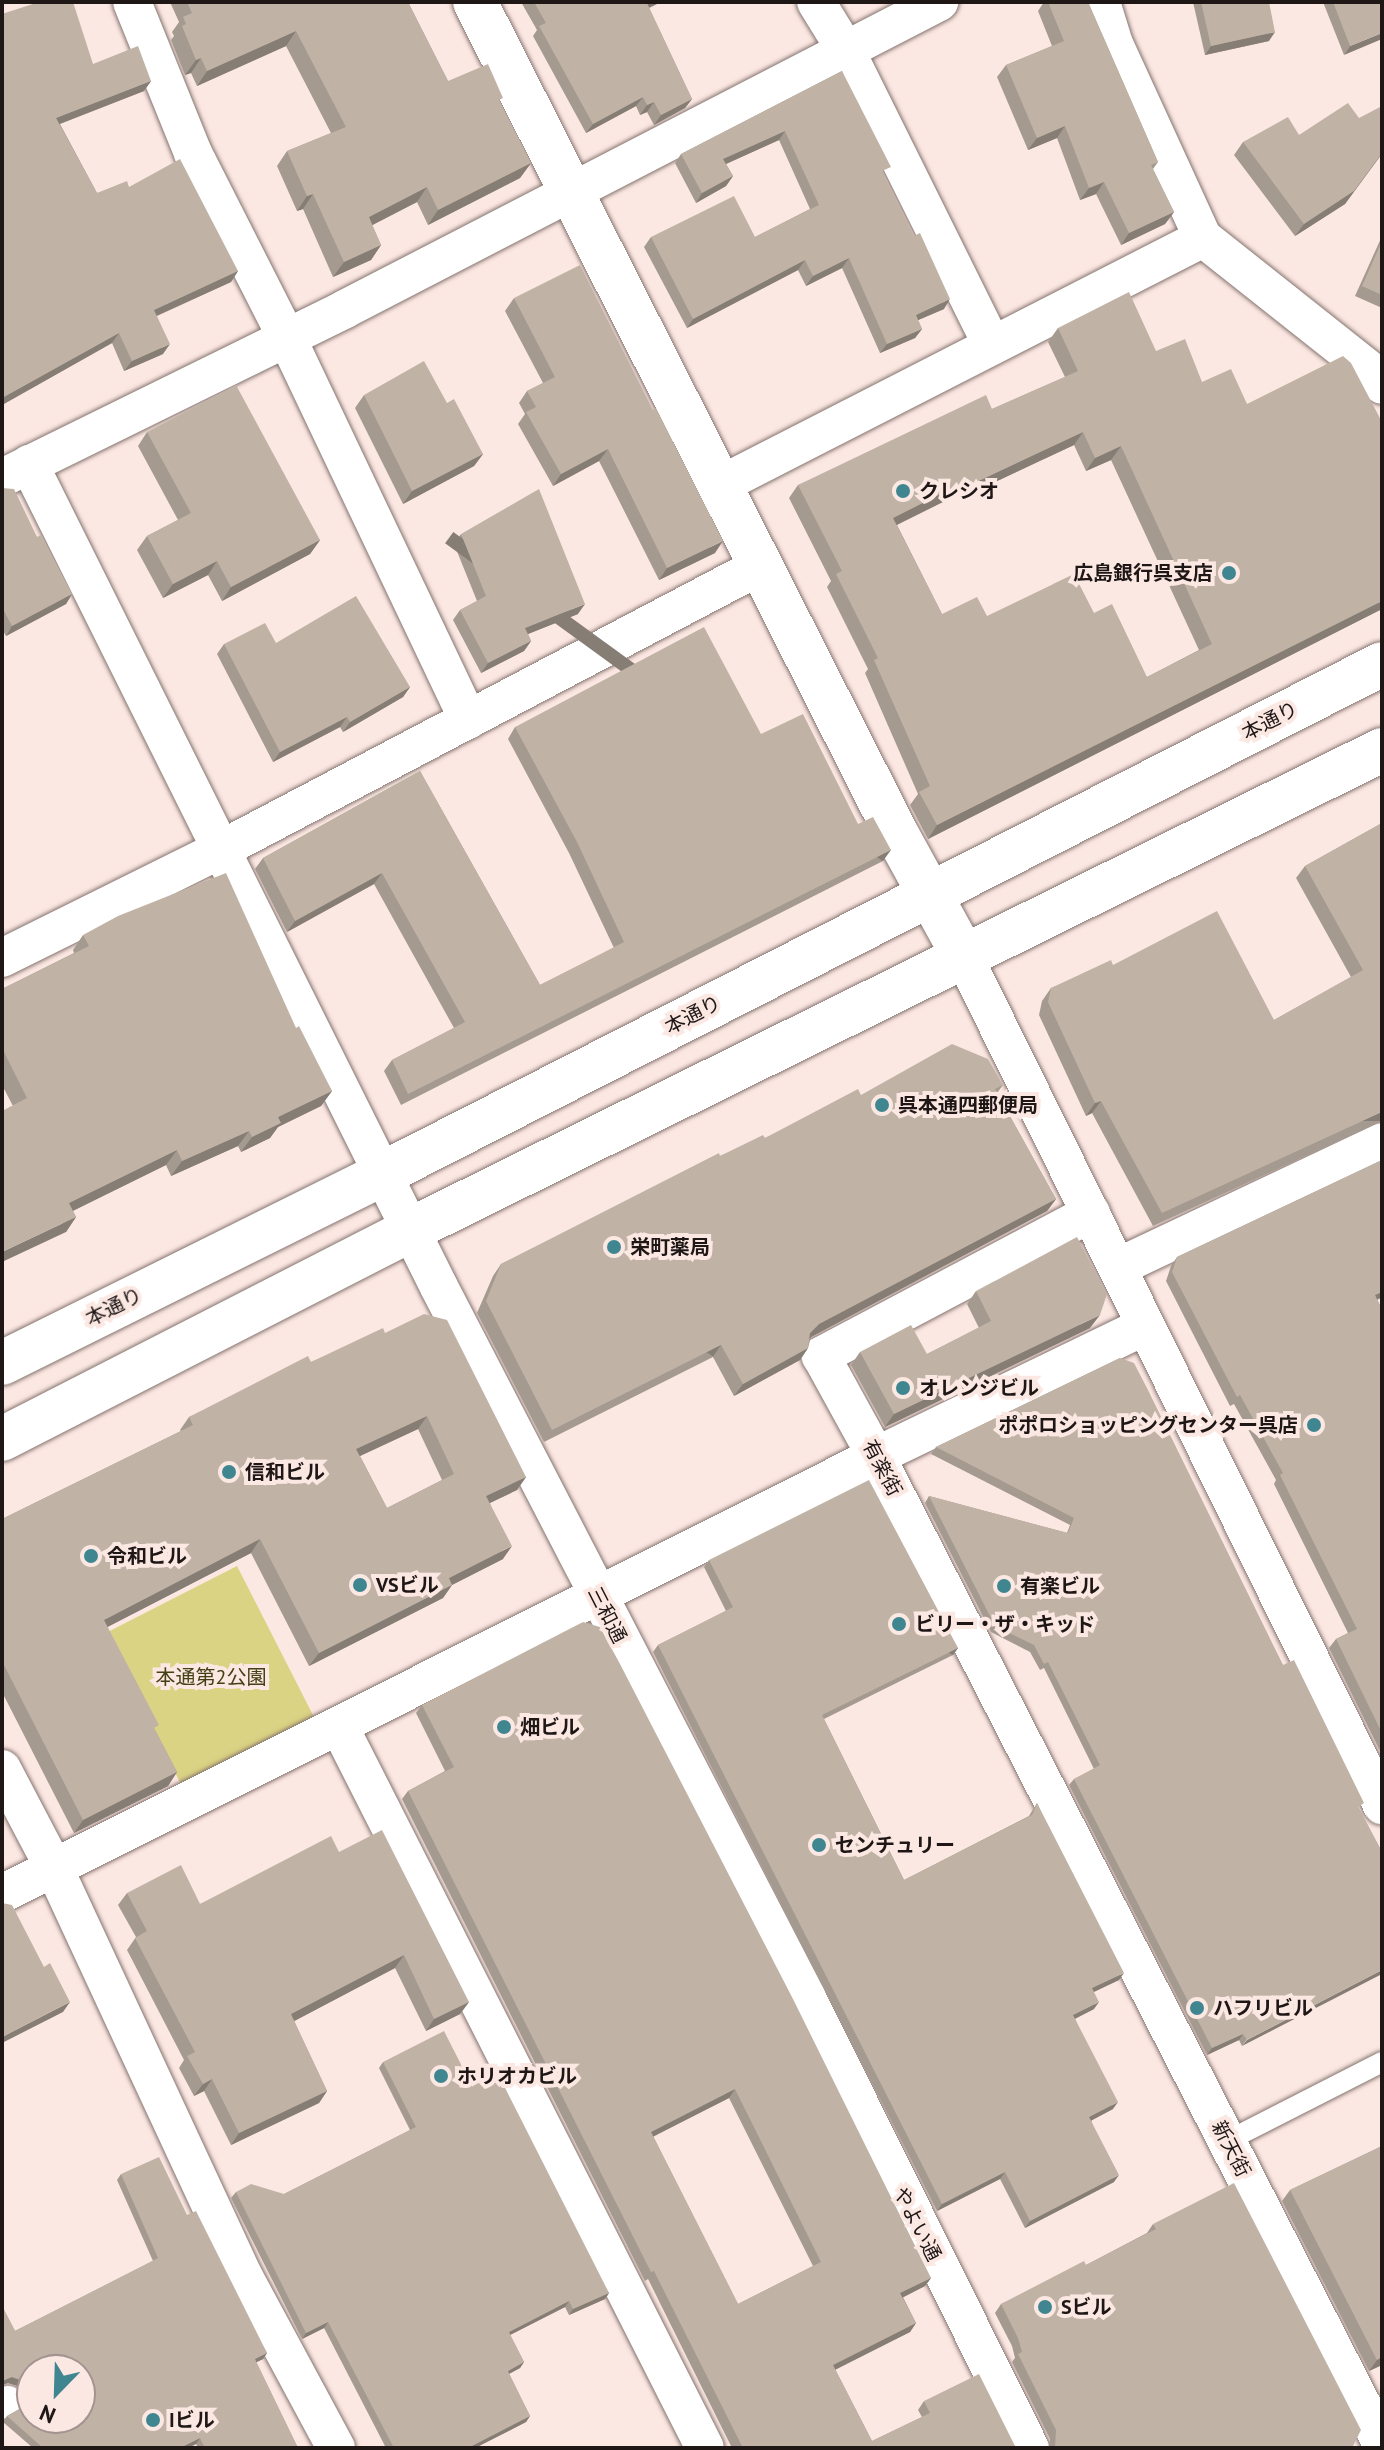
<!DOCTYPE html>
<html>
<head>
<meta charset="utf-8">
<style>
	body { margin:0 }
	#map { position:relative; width:1384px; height:2450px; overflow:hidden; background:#fce8e3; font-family:"PT Sans","Noto Sans JP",sans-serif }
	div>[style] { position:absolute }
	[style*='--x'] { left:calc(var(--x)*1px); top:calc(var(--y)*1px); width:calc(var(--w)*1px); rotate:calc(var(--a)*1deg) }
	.green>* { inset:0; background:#dad384; transform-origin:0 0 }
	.roads { filter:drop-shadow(0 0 2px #84736e) drop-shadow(0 0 2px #84736e) }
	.service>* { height:20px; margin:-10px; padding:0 10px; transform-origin:10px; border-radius:10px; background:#fff }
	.pedestrian>* { height:30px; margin:-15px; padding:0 15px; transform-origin:15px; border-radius:15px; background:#fff }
	.minor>* { height:38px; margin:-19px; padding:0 19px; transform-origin:19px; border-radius:19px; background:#fff }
	.tertiary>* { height:44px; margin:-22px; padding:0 22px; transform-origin:22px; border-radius:22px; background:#fff }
	.trunk>* { height:44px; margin:-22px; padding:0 22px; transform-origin:22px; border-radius:22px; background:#fff }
	.wall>* { inset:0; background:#a59a8f }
	.shaded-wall>* { inset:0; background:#867d74; transform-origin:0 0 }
	.building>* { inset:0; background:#c0b3a6 }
	.dots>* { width:22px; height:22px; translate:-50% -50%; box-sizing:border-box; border:4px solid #fce8e3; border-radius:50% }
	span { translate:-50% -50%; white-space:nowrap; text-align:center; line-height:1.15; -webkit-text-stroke:8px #fce8e3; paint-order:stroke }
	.poi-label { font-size:20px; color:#1e1716; font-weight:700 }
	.left { translate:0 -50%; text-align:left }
	.right { translate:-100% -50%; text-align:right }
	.street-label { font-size:20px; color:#1e1716 }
	.park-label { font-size:20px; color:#444016 }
	.frame { position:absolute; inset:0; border:4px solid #1e1716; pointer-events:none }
	.north { position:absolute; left:16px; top:2354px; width:80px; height:80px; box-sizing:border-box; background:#fce8e3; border:2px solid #a39491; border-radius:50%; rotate:203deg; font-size:22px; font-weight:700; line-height:32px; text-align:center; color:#1e1716 }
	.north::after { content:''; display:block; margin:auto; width:28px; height:36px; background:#408690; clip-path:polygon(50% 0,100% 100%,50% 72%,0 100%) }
</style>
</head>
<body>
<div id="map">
	<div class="green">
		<i style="left:237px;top:1566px;width:174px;height:149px;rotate:63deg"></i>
	</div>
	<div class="roads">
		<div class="service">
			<i style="--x:1227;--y:2141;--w:174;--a:-27"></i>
		</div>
		<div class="pedestrian">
			<i style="--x:2;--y:2404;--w:7;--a:-27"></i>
		</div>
		<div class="minor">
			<i style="--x:132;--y:2;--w:163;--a:68"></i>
			<i style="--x:193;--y:153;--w:205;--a:63.1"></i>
			<i style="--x:286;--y:336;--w:425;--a:64.6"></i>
			<i style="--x:816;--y:2;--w:55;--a:58.3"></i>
			<i style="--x:845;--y:49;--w:330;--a:63.6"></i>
			<i style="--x:1101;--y:2;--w:44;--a:72.8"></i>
			<i style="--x:1114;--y:44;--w:213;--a:65.4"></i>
			<i style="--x:29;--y:464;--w:919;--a:63.52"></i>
			<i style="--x:439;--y:1287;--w:801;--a:62.63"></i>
			<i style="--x:807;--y:1998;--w:502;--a:63.64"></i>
			<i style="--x:2;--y:478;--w:382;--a:-26.2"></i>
			<i style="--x:345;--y:309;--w:669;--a:-27.33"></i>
			<i style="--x:720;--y:485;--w:542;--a:-27.08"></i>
			<i style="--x:1203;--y:238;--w:222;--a:38.4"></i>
			<i style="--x:1377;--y:376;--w:10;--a:61"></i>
			<i style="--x:963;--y:955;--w:948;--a:63.76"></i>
			<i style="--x:2;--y:958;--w:243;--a:-26.4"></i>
			<i style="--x:220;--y:850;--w:612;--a:-27.74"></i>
			<i style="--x:1091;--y:1213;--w:306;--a:152.1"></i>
			<i style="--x:821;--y:1356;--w:114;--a:61.2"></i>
			<i style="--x:876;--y:1456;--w:1110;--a:62.88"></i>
			<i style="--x:1118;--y:1267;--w:292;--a:-25.3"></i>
			<i style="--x:339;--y:1726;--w:809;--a:63.12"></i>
			<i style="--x:2;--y:1769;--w:112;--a:62.3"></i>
			<i style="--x:54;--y:1868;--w:451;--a:65.1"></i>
			<i style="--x:244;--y:2277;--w:194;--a:61.7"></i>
			<i style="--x:2;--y:1894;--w:978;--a:-26.62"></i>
			<i style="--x:876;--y:1456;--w:299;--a:-25.8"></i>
		</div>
		<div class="tertiary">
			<i style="--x:475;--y:2;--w:932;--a:63.13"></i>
			<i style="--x:896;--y:833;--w:139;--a:61.2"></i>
		</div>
		<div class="trunk">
			<i style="--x:2;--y:1363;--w:427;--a:-26.4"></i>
			<i style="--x:384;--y:1173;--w:1120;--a:-27.02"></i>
			<i style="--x:2;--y:1439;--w:461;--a:-27.1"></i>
			<i style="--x:412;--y:1229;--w:1082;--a:-26.28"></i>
		</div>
	</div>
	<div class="wall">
		<i style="clip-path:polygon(170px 2px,408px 2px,448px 81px,500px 103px,531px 163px,520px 178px,428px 225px,417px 202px,372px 225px,381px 245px,371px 260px,333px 277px,303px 209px,297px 211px,277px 166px,287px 151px,331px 133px,286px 46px,197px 86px,191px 73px,185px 75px,171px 40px,174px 36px,172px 32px,179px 22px)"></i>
		<i style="clip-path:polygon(521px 2px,661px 2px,649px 8px,692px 99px,685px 108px,654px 125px,647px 112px,640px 115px,636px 106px,586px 133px,533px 36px,537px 30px)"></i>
		<i style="clip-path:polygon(1044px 2px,1088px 2px,1158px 162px,1153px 169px,1174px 212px,1165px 224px,1121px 245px,1096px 194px,1080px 200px,1057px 138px,1028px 150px,997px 77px,1006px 65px,1052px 46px,1038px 11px)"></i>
		<i style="clip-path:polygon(1193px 2px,1269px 2px,1269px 41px,1205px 55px)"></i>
		<i style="clip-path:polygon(1323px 2px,1382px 2px,1344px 55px)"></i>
		<i style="clip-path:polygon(2px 14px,93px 64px,151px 81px,144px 91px,60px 124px,97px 193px,129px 187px,238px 271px,231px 282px,157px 316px,163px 354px,124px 371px,112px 343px,2px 405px)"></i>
		<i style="clip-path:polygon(842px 71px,884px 176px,944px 309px,918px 320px,922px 329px,915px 338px,880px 353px,842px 268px,806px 286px,798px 270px,687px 328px,644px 247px,651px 237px,755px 237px,810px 209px,779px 140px,726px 164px,733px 176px,726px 186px,696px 203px,675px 163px,681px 154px)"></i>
		<i style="clip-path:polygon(1359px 118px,1382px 154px,1345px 204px,1295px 236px,1234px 155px,1243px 142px,1299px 135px)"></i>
		<i style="clip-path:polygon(1382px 236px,1382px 308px,1355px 296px)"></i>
		<i style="clip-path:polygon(514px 298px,715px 553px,659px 580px,599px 461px,553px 486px,518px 424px,525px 414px,519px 403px,527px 391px,543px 383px,505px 311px)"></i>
		<i style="clip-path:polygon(evenodd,1058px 328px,1156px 351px,1202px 382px,1247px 404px,1382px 609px,928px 839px,910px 805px,918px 794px,865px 673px,868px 669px,827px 587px,831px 581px,789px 498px,798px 485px,992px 409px,1065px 377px,1048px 342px,1058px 328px,1074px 445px,1086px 471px,1111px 460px,1199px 650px,1147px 677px,1094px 613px,987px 616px,942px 614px,897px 525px,957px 495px,959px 499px,1074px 445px)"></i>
		<i style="clip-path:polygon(364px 395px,483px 454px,474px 466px,403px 504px,355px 408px)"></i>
		<i style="clip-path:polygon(147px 432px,320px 540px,310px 554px,222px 601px,208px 575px,163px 598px,137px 550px,147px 536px,178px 520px,138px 446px)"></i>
		<i style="clip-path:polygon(2px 488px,37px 537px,72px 594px,66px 604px,6px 636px,2px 629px)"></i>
		<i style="clip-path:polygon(461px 534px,578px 614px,528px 634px,531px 641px,524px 651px,481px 673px,453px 620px,460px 610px,477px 601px,454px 544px)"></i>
		<i style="clip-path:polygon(276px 643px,410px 687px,403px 697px,343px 732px,340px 727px,273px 762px,217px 654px,224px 644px)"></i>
		<i style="clip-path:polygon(515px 727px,761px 734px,858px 824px,883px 861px,401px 1105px,384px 1071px,392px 1060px,454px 1028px,374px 884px,287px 932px,255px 869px,263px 858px,420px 771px,540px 985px,614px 948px,569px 853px,508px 739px)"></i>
		<i style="clip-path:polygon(1382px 823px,1382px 1121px,1153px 1226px,1092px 1113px,1086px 1116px,1039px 1015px,1042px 1001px,1051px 988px,1113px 965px,1274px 1020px,1351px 977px,1296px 878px,1305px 866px)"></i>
		<i style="clip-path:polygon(83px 935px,296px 1028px,332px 1091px,321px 1106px,278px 1127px,270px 1138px,241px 1152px,238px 1146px,171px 1176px,166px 1165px,73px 1211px,76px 1217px,66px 1232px,13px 1106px,2px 1085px,2px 989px,74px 953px,73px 950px)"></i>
		<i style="clip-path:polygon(1003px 1085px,997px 1093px,1056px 1199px,1047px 1211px,811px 1337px,808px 1348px,800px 1360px,734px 1396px,713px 1357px,544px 1442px,477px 1313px,493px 1276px,501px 1264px,720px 1156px,765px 1138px,861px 1095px)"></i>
		<i style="clip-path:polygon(1382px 1160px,1382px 1297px,1377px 1300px,1382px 1309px,1382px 1755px,1329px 1648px,1336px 1639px,1348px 1633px,1274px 1484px,1276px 1480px,1234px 1404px,1230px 1406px,1166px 1281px,1171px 1266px,1177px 1257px)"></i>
		<i style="clip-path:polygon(976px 1291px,1090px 1328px,885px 1427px,851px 1365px,860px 1352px,927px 1354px,979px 1328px,967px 1304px)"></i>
		<i style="clip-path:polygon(evenodd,385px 1333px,526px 1477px,517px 1490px,490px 1503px,503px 1559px,452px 1585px,443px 1598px,309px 1666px,251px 1553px,107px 1627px,155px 1730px,177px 1772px,168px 1786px,74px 1833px,2px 1692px,2px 1519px,181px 1431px,180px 1430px,189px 1417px,311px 1362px,385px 1333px,418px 1429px,442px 1480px,387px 1508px,360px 1456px,418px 1429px)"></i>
		<i style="clip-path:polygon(1120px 1358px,1382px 1852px,1242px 2046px,1239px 2040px,1207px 2055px,1069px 1785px,1074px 1779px,1094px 1769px,1044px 1668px,1040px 1670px,1030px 1652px,991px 1632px,925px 1503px,929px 1496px,1067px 1533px,1070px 1525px,931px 1454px,936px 1447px)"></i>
		<i style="clip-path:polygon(709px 1560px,958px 1648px,953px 1655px,824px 1719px,904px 1880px,1029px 1816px,1037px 1803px,1119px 1980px,1094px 1992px,1094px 2009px,1075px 2019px,1113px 2109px,1091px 2120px,1114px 2182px,1025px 2228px,1000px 2179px,937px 2211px,653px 1652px,658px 1645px,726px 1611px,704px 1567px)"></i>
		<i style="clip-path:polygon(evenodd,422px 1705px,931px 2278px,925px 2286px,903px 2297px,916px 2323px,910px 2332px,835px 2369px,872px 2441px,922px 2417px,918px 2410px,924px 2401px,1016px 2448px,732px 2448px,648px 2279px,645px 2281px,402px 1799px,408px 1791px,445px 1771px,416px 1713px,422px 1705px,729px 2098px,813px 2266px,738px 2304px,653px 2136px,729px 2098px)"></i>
		<i style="clip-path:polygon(339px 1852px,469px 2002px,460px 2014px,426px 2031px,395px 1968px,294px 2021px,327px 2091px,319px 2103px,231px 2145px,204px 2091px,194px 2096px,179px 2068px,184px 2060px,127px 1950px,136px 1937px,118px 1905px,127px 1893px,200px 1904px)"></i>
		<i style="clip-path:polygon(383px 2062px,471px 2084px,609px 2293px,605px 2299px,569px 2315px,565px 2307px,510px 2335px,524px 2362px,520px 2368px,509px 2374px,530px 2416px,526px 2422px,475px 2448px,386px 2448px,324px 2328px,302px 2339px,231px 2198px,236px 2192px,284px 2194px,410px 2130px,379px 2068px)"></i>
		<i style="clip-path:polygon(1382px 2146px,1382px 2365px,1369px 2371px,1282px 2201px,1290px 2190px)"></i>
		<i style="clip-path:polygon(121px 2174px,187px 2215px,267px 2353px,263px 2359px,256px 2362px,298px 2448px,198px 2448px,196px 2444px,188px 2448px,33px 2448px,3px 2422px,7px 2416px,25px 2406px,26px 2401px,18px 2386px,8px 2383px,2px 2385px,2px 2306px,15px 2331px,153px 2261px,117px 2180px)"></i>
		<i style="clip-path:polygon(1153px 2224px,1352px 2448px,1049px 2448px,1050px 2439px,1012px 2362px,1015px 2358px,1012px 2346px,995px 2313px,1001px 2304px,1086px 2265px,1147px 2233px)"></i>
	</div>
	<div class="shaded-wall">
		<i style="clip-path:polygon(648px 2px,661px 2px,640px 12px)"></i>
		<i style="clip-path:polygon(296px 31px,286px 46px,197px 86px,207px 71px)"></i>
		<i style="clip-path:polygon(1275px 32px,1269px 41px,1205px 55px,1211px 46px)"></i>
		<i style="clip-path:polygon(1382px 33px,1382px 39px,1344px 55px,1350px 46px)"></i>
		<i style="clip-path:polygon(201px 58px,191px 73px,185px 75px,196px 60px)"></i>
		<i style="clip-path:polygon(151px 81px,144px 91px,49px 128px,56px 118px)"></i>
		<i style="clip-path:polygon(643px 97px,636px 106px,586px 133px,593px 124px)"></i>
		<i style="clip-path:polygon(692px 99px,685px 108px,654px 125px,661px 115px)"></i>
		<i style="clip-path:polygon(654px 102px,647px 112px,640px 115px,647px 105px)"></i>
		<i style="clip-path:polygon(1065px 126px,1057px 138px,1028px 150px,1037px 138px)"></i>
		<i style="clip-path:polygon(785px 131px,779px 140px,717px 168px,723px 159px)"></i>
		<i style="clip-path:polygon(1382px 153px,1345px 204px,1295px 236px,1304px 224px)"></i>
		<i style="clip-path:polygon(531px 163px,520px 178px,428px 225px,438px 210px)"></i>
		<i style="clip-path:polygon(733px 176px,726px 186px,696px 203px,702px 193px)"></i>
		<i style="clip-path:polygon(1104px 182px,1096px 194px,1080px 200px,1089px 188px)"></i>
		<i style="clip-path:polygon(427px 187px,417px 202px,359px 232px,369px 217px)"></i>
		<i style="clip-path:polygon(313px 194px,303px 209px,297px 211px,307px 196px)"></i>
		<i style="clip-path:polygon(1174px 212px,1165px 224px,1121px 245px,1129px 233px)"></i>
		<i style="clip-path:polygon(381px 245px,371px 260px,333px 277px,344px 262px)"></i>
		<i style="clip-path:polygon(849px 258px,842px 268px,806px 286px,813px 276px)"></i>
		<i style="clip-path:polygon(805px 260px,798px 270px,687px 328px,693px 319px)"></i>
		<i style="clip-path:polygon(238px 271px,231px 282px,147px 320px,154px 310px)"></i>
		<i style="clip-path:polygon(950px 299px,944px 309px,909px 324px,916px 315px)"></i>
		<i style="clip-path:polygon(922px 329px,915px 338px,880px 353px,887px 344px)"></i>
		<i style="clip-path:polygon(119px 333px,112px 343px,2px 405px,2px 398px)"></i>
		<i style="clip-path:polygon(170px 344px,163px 354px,124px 371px,132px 361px)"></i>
		<i style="clip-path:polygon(1083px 432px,1074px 445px,959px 499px,968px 486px)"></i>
		<i style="clip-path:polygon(1121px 446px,1111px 460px,1086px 471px,1095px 458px)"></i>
		<i style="clip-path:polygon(608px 449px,599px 461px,553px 486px,561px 474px)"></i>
		<i style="clip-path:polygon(483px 454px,474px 466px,403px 504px,412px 491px)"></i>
		<i style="clip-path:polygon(966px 481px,957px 495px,884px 531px,893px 518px)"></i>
		<i style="clip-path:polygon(320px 540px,310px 554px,222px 601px,231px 587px)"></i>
		<i style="clip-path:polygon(723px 541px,715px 553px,659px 580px,667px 568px)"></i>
		<i style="clip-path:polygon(217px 561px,208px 575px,163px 598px,173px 584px)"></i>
		<i style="clip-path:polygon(72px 594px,66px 604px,6px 636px,12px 626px)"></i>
		<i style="clip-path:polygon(1382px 601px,1382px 609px,928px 839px,937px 825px)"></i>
		<i style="clip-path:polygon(585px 604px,578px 614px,518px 638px,525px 628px)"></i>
		<i style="clip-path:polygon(531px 641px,524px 651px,481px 673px,488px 663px)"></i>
		<i style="clip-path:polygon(410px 687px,403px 697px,343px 732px,350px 722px)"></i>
		<i style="clip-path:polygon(347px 717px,340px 727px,273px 762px,280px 752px)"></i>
		<i style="left:891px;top:850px;width:14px;height:541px;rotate:126deg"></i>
		<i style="clip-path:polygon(382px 873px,374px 884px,287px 932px,295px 921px)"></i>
		<i style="clip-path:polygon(332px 1091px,321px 1106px,278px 1127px,270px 1138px,241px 1152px,252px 1137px,278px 1117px)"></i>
		<i style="clip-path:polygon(1101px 1101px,1092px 1113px,1086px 1116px,1095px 1103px)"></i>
		<i style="left:1382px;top:1112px;width:9px;height:242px;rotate:90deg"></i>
		<i style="clip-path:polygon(249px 1131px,238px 1146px,171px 1176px,182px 1161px)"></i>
		<i style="clip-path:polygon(177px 1150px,166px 1165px,58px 1218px,69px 1203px)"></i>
		<i style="clip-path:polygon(1056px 1199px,1047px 1211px,811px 1337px,802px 1345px,810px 1333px,819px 1324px)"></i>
		<i style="clip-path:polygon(76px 1217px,66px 1232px,2px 1262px,2px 1252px)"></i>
		<i style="clip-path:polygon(1382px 1292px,1382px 1297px,1369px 1304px,1375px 1295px)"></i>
		<i style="clip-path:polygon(1100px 1315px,1090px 1328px,885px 1427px,894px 1414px)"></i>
		<i style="left:721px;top:1345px;width:14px;height:189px;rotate:124deg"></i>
		<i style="clip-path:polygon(808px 1348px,800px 1360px,734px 1396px,743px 1384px)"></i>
		<i style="clip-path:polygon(427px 1416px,418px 1429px,347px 1462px,356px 1449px)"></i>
		<i style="clip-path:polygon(526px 1477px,517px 1490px,477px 1509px,486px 1496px)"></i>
		<i style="clip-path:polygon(260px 1539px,251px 1553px,94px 1634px,104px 1620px)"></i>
		<i style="clip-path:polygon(512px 1546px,503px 1559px,440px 1591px,449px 1578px)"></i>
		<i style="clip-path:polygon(452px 1585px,443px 1598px,309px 1666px,319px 1653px)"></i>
		<i style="left:958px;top:1648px;width:9px;height:152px;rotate:126deg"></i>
		<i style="clip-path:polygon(177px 1772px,168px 1786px,74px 1833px,83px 1820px)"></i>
		<i style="clip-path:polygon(404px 1955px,395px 1968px,283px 2027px,291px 2014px)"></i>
		<i style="clip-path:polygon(1382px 1970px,1382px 1974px,1242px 2046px,1247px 2040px)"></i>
		<i style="clip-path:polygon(1124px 1973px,1119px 1980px,1087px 1995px,1092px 1988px)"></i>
		<i style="clip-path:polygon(70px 2002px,63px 2012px,2px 2043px,2px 2037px)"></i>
		<i style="clip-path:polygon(469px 2002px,460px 2014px,426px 2031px,434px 2019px)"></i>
		<i style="clip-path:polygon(1099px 2002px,1094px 2009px,1068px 2022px,1073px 2015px)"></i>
		<i style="clip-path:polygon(1243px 2034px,1239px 2040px,1207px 2055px,1212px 2048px)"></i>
		<i style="clip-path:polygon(212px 2079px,204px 2091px,194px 2096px,203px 2084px)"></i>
		<i style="clip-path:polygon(735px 2089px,729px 2098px,645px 2141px,651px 2132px)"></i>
		<i style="clip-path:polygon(327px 2091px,319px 2103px,231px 2145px,239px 2133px)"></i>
		<i style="clip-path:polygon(1118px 2102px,1113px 2109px,1085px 2124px,1089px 2117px)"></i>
		<i style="clip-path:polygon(1005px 2172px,1000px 2179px,937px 2211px,942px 2204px)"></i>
		<i style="clip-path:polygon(1119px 2175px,1114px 2182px,1025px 2228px,1030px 2221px)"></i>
		<i style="clip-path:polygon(931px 2278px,925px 2286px,894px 2302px,900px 2293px)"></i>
		<i style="clip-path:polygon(609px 2293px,605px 2299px,569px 2315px,573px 2309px)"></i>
		<i style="clip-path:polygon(569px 2301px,565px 2307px,504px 2338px,509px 2332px)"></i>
		<i style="clip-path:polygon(328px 2322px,324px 2328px,302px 2339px,306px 2333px)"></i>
		<i style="clip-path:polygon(916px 2323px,910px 2332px,827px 2374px,833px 2365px)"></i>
		<i style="clip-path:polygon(267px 2353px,263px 2359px,251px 2365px,255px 2359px)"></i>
		<i style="clip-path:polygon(1382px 2357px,1382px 2365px,1369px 2371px,1377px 2360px)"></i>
		<i style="clip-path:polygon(524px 2362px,520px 2368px,503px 2377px,508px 2371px)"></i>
		<i style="clip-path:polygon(12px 2377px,23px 2381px,18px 2386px,8px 2383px,2px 2385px,2px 2381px)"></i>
		<i style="clip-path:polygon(530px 2416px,526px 2422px,475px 2448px,468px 2448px)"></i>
		<i style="clip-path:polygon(200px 2438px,196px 2444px,188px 2448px,180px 2448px)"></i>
	</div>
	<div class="building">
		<i style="clip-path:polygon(39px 2px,73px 2px,93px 64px,138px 46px,151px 81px,56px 118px,97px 193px,127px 181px,129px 187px,180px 159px,238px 271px,154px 310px,170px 344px,132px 361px,119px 333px,2px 398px,2px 14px)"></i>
		<i style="clip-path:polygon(187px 2px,408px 2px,448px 81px,488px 64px,503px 98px,499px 100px,531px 163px,438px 210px,427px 187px,369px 217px,381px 245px,344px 262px,313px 194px,307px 196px,287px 151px,346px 127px,296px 31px,207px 71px,201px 58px,196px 60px,182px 26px,186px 24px,183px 17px,192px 13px)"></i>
		<i style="clip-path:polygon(534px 2px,648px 2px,647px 3px,692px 99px,661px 115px,654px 102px,647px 105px,643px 97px,593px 124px,539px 26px,546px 23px)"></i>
		<i style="clip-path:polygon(1048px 2px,1088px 2px,1158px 162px,1151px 165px,1174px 212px,1129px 233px,1104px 182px,1089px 188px,1065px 126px,1037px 138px,1006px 65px,1064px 41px)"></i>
		<i style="clip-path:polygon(1201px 2px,1269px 2px,1275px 32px,1211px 46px)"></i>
		<i style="clip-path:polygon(1333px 2px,1382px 2px,1382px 33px,1350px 46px)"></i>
		<i style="clip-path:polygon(842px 71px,891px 167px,882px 171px,914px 236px,920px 233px,950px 299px,916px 315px,922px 329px,887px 344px,849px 258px,813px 276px,805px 260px,693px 319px,651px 237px,734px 196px,755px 237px,819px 205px,785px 131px,723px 159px,733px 176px,702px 193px,681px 154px)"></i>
		<i style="clip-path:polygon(1348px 103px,1359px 118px,1382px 106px,1382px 153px,1354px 191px,1304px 224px,1243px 142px,1288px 117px,1299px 135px)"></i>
		<i style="clip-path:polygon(1382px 241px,1382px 295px,1362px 286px)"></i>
		<i style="clip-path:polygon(580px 265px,653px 410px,656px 408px,723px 541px,667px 568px,608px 449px,561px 474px,526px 412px,536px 407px,527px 391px,555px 377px,514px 298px)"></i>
		<i style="clip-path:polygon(evenodd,1129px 292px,1156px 351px,1185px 339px,1202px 382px,1231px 369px,1247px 404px,1343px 356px,1351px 363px,1382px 422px,1382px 601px,937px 825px,919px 792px,930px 786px,874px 660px,878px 658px,836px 574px,842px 571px,798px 485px,986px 395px,992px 409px,1078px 371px,1058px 328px,1129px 292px,1083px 432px,1095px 458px,1121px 446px,1212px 644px,1147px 677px,1112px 604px,1094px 613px,1074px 574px,987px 616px,977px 597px,942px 614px,893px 518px,966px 481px,968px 486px,1083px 432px)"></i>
		<i style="clip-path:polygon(424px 361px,447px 403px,454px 399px,483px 454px,412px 491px,364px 395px)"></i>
		<i style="clip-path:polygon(236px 385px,320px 540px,231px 587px,217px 561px,173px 584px,147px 536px,191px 513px,147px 432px)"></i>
		<i style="clip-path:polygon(2px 488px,14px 489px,37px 537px,41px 535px,72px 594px,12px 626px,2px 607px)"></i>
		<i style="clip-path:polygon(539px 489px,585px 604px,525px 628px,531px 641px,488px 663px,460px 610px,486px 596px,461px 534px)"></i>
		<i style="clip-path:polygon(356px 596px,410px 687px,350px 722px,347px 717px,280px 752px,224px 644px,265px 623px,276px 643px)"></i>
		<i style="clip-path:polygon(704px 627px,761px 734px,803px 714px,858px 824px,873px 817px,891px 850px,408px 1094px,392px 1060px,465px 1022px,382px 873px,295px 921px,263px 858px,420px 771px,540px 985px,624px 942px,577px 842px,515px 727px)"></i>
		<i style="clip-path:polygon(1382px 823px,1382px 1112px,1162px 1213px,1101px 1101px,1095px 1103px,1048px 1002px,1051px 988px,1111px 960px,1113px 965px,1217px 911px,1274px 1020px,1363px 970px,1305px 866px)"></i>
		<i style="clip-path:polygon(226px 873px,296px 1028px,299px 1026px,332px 1091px,278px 1117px,281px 1123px,252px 1137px,249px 1131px,182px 1161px,177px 1150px,69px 1203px,76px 1217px,2px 1252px,2px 1111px,27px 1098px,2px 1048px,2px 989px,89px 946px,83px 935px,118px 916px)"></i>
		<i style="clip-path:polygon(952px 1044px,988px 1059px,1003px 1085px,995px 1089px,1056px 1199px,819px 1324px,810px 1333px,808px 1348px,743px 1384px,721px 1345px,552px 1430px,486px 1301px,501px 1264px,719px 1153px,720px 1156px,763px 1135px,765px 1138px,858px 1089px,861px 1095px)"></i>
		<i style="clip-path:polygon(1382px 1160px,1382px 1292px,1375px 1295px,1382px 1309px,1382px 1733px,1336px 1639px,1357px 1629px,1280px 1475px,1283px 1473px,1240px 1395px,1237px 1397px,1172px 1272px,1177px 1257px)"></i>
		<i style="clip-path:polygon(1077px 1237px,1107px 1294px,1100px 1315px,894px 1414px,860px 1352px,911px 1325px,927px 1354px,991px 1321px,976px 1291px)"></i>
		<i style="clip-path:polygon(evenodd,424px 1314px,447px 1320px,526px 1477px,486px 1496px,512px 1546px,449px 1578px,452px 1585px,319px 1653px,260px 1539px,104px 1620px,159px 1725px,154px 1728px,177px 1772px,83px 1820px,2px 1661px,2px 1519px,193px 1425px,189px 1417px,308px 1356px,311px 1362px,383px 1328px,385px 1333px,424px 1314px,427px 1416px,454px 1474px,387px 1508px,356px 1449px,427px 1416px)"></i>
		<i style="clip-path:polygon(1120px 1358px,1134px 1363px,1147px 1388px,1283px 1665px,1294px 1660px,1364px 1803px,1358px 1807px,1382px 1852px,1382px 1970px,1247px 2040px,1243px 2034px,1212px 2048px,1074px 1779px,1100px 1765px,1048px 1662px,1044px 1664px,1034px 1645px,995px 1626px,929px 1496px,1068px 1533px,1074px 1518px,936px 1447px)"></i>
		<i style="clip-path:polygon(869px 1480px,958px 1648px,822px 1715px,904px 1880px,1032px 1815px,1037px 1803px,1124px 1973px,1092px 1988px,1099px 2002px,1073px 2015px,1118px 2102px,1089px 2117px,1119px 2175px,1030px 2221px,1005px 2172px,942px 2204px,658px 1645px,733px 1607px,709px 1560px)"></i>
		<i style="clip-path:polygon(evenodd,583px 1622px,600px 1627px,620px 1664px,793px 1999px,931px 2278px,900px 2293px,916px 2323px,833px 2365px,872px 2441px,930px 2413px,924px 2401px,979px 2374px,1016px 2448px,743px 2448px,654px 2271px,651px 2272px,408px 1791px,454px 1767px,422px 1705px,583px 1622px,735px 2089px,821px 2262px,738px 2304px,651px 2132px,735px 2089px)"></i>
		<i style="clip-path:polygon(382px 1830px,469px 2002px,434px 2019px,404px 1955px,291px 2014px,327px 2091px,239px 2133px,212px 2079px,203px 2084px,187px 2056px,195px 2052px,135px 1938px,147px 1931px,127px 1893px,181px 1865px,200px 1904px,331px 1836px,339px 1852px)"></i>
		<i style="clip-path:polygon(2px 1903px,12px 1905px,44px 1967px,50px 1963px,70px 2002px,2px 2037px)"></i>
		<i style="clip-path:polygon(444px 2031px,471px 2084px,497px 2072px,609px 2293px,573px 2309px,569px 2301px,509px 2332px,524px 2362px,508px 2371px,530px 2416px,468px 2448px,394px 2448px,328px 2322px,306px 2333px,236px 2192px,251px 2184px,284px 2194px,416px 2127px,383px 2062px)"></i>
		<i style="clip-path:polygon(1382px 2146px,1382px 2357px,1377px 2360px,1290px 2190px)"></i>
		<i style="clip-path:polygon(evenodd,159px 2157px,187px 2215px,196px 2211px,267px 2353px,255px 2359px,298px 2448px,205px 2448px,200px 2438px,180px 2448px,43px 2448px,7px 2416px,28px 2404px,30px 2395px,23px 2381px,12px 2377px,2px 2381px,2px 2306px,15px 2331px,158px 2258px,121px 2174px,159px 2157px,32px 2370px,80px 2370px,80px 2418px,32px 2418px,32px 2370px)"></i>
		<i style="clip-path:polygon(1234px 2183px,1361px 2430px,1352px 2448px,1320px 2448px,1319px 2447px,1316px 2448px,1055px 2448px,1056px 2430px,1018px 2354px,1022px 2352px,1018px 2338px,1001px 2304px,1084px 2261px,1086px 2265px,1156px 2229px,1153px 2224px)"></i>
	</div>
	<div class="dots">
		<i style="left:903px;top:491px;background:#408690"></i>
		<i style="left:1229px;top:573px;background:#408690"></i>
		<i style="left:882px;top:1105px;background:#408690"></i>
		<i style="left:614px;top:1247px;background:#408690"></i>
		<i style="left:903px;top:1388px;background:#408690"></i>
		<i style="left:1314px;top:1425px;background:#408690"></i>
		<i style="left:229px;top:1472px;background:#408690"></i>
		<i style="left:91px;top:1556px;background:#408690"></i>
		<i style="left:360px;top:1585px;background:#408690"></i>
		<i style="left:1004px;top:1586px;background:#408690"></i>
		<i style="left:899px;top:1624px;background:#408690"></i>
		<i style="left:504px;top:1727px;background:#408690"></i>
		<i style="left:819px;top:1845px;background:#408690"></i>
		<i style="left:1197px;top:2008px;background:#408690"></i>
		<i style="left:441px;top:2076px;background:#408690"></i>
		<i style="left:1045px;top:2307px;background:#408690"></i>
		<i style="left:153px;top:2420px;background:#408690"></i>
	</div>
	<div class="poi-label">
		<span class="left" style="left:919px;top:491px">クレシオ</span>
		<span class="right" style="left:1213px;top:573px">広島銀行呉支店</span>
		<span class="left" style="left:898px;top:1105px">呉本通四郵便局</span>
		<span class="left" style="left:630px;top:1247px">栄町薬局</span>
		<span class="left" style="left:919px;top:1388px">オレンジビル</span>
		<span class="right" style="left:1298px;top:1425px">ポポロショッピングセンター呉店</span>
		<span class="left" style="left:245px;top:1472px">信和ビル</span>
		<span class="left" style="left:107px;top:1556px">令和ビル</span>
		<span class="left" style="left:376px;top:1585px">VSビル</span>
		<span class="left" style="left:1020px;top:1586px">有楽ビル</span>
		<span class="left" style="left:915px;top:1624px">ビリー・ザ・キッド</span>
		<span class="left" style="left:520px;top:1727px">畑ビル</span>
		<span class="left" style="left:835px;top:1845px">センチュリー</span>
		<span class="left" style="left:1213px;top:2008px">ハフリビル</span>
		<span class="left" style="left:457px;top:2076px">ホリオカビル</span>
		<span class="left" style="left:1061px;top:2307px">Sビル</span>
		<span class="left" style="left:169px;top:2420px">Iビル</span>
	</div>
	<div class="street-label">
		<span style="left:1270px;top:721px;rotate:-27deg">本通り</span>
		<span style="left:693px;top:1015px;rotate:-27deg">本通り</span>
		<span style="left:114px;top:1307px;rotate:-26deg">本通り</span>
		<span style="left:882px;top:1468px;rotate:62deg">有楽街</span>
		<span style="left:607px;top:1615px;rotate:63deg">三和通</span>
		<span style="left:1231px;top:2149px;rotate:63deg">新天街</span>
		<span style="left:917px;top:2224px;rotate:63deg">やよい通</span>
	</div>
	<div class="park-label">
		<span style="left:211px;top:1677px">本通第2公園</span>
	</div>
	<div class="frame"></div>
	<div class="north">N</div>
</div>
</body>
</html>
